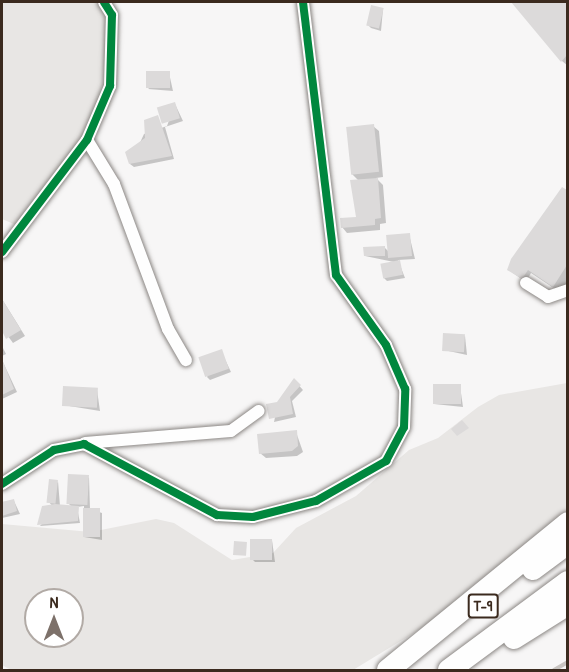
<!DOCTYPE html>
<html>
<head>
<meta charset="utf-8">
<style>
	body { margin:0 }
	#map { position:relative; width:569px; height:672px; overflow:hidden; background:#f7f6f6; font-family:"Patrick Hand",sans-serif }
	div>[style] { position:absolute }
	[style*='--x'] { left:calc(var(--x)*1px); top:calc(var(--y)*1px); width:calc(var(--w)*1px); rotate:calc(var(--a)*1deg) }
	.green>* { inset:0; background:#e8e6e4 }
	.shadow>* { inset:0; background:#0003 }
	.stream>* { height:4px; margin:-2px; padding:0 2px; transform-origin:2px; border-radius:2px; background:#c8c4c1 }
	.building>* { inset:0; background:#dcdada; transform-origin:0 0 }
	.roads { filter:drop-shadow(0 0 2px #8b8784) drop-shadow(0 0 2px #8b8784) }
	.minor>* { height:12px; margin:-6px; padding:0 6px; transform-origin:6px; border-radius:6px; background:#fefefe }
	.motorway>* { height:22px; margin:-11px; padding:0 11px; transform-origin:11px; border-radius:11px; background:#fefefe }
	.cycleway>* { height:8px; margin:-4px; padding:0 4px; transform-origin:4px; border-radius:4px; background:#00873e }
	span { translate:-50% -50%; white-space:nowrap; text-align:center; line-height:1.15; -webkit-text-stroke:6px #fff; paint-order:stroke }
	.shield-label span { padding:2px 4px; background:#fff; border:2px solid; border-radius:4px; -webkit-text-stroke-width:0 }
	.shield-label { font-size:15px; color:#3b2a1e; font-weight:700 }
	.frame { position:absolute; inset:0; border:3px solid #3b2a1e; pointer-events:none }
	.north { position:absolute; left:24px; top:588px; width:60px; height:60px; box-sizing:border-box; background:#fff; border:2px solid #b1aaa5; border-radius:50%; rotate:0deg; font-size:16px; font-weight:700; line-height:24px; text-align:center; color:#3b2a1e }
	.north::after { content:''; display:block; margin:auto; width:21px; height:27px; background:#7d716a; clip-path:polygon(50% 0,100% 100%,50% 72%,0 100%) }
</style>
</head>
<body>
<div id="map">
	<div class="green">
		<i style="clip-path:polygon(2px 2px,103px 2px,111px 29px,101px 115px,16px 225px,2px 219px)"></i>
		<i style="clip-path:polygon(evenodd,567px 383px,567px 511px,427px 625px,353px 670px,11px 670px,2px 665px,2px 524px,91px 532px,156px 519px,174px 523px,232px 560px,273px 553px,296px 528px,356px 496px,409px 450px,438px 438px,478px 407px,499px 395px,567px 383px,36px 600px,72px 600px,72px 636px,36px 636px,36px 600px)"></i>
	</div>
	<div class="shadow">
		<i style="clip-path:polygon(513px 2px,568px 2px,568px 66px,562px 61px)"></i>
		<i style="clip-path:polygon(383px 9px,381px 31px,371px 28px,367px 24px)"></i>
		<i style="clip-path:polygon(169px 73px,173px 91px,148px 89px)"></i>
		<i style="clip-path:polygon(175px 104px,183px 121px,165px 127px,174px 159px,134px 167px,130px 164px,144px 134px,167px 126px)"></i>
		<i style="clip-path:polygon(373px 126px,379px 131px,383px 177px,376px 178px,383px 185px,386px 223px,380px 224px,380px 230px,347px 233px,342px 227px,357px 219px,359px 181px,352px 174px)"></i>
		<i style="clip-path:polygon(563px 189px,568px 192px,568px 283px,561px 293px,531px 273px,526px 282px,513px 273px)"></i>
		<i style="clip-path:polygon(409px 234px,415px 259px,398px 260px,405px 278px,387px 281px,383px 277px,394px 262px,365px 256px,385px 248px,389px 252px)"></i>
		<i style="clip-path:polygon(2px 299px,25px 336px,13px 343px,2px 328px)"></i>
		<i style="clip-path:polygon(465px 336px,467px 355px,444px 350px)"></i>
		<i style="clip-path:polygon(2px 346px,6px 354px,2px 356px)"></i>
		<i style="clip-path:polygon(221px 351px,231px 372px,210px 380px,207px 377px)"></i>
		<i style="clip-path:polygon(2px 360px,17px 392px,2px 399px,4px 389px)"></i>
		<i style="clip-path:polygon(294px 380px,303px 390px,292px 401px,296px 417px,274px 422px,278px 403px)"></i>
		<i style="clip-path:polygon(460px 386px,463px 407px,434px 404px)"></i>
		<i style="clip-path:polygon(97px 390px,100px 411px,63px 405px)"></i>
		<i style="clip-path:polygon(296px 432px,303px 452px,297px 456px,266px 458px,260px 453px)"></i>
		<i style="clip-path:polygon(89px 477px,90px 509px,102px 513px,102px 540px,84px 537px,84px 506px,77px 507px,80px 523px,40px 526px,55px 509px,49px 502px,58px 481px,60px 506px,72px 507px,68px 503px)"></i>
		<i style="clip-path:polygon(14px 501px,20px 514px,2px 518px,2px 502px)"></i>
		<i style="clip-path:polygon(272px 540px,275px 562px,255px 562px,252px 559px)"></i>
	</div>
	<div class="stream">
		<i style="--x:554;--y:670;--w:16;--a:-30"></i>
	</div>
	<div class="building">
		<i style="clip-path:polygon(511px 2px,567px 2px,567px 55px,561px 62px)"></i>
		<i style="left:371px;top:5px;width:13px;height:21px;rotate:13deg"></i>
		<i style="left:170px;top:71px;width:17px;height:24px;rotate:90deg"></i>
		<i style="left:175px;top:102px;width:17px;height:19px;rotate:73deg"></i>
		<i style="clip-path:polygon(158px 115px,172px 156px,129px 164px,125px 152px,145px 138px,144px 120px)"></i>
		<i style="left:374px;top:124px;width:48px;height:28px;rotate:84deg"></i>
		<i style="clip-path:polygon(378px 178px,381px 218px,375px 219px,375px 225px,341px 228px,340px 218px,356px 217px,350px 180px)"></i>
		<i style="clip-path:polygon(562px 187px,567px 190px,567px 265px,553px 287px,528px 270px,522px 279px,507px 270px,511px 259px)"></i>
		<i style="left:410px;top:233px;width:23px;height:24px;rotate:85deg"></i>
		<i style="clip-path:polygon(385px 246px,385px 256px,364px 256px,363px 247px)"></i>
		<i style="left:400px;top:260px;width:15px;height:20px;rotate:79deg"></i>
		<i style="clip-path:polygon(2px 299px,21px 330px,6px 339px,2px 331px)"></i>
		<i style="left:443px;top:333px;width:22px;height:18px;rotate:3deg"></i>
		<i style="left:222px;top:349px;width:21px;height:25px;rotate:71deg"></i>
		<i style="clip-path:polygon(2px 359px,14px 389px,2px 395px)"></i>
		<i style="clip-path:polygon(294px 378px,301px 385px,290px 397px,293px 414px,269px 419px,266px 404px,277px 402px)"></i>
		<i style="left:433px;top:384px;width:28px;height:20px"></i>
		<i style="left:63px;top:386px;width:35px;height:20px;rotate:3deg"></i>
		<i style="clip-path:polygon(462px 420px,469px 428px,457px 436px,451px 429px)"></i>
		<i style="clip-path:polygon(297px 430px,298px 446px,292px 451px,259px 454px,257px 434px)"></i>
		<i style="left:68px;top:474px;width:21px;height:30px;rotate:3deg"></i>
		<i style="left:49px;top:479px;width:9px;height:24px;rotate:6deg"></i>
		<i style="clip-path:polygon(14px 499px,17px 511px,2px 516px,2px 502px)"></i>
		<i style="clip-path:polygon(55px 504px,79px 506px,78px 521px,37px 525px,42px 506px)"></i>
		<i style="left:83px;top:508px;width:17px;height:29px"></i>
		<i style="left:250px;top:539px;width:22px;height:21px"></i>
		<i style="left:234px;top:541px;width:13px;height:14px;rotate:4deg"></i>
	</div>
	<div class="roads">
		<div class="minor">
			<i style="--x:87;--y:140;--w:52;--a:58.5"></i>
			<i style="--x:114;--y:184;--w:155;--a:69.6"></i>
			<i style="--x:168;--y:329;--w:36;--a:60"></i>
			<i style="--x:2;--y:252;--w:141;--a:-52.8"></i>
			<i style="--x:87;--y:140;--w:59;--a:-66.9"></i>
			<i style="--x:110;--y:86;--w:71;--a:-88.4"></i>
			<i style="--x:112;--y:15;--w:15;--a:-122"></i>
			<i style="--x:526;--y:283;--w:26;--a:32"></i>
			<i style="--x:548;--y:297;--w:21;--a:-19"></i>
			<i style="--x:85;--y:443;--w:146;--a:-4.7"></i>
			<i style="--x:231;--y:431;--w:34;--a:-36"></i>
			<i style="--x:2;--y:484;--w:62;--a:-33.2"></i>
			<i style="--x:54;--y:450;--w:31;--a:-11"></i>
			<i style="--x:84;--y:444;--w:151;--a:28.1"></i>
			<i style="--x:217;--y:515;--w:36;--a:3"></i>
			<i style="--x:253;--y:517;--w:65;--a:-14.3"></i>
			<i style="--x:316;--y:501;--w:81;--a:-29.7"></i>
			<i style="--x:386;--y:461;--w:38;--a:-62"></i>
			<i style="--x:404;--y:427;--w:38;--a:-88"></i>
			<i style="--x:405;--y:389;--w:48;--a:-113.4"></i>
			<i style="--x:386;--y:345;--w:86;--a:-125.5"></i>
			<i style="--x:336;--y:275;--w:275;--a:-96.9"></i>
		</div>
		<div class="motorway">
			<i style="--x:533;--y:569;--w:44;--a:-36.6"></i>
			<i style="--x:514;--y:638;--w:64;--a:-32.2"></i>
			<i style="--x:388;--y:670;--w:232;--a:-39.2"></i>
			<i style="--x:449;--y:670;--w:148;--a:-36.5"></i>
		</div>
	</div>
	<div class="cycleway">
		<i style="--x:2;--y:252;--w:141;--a:-52.8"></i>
		<i style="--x:87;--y:140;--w:59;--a:-66.9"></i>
		<i style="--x:110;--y:86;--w:71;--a:-88.4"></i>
		<i style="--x:112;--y:15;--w:15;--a:-122"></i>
		<i style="--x:2;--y:484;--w:62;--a:-33.2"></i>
		<i style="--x:54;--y:450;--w:31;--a:-11"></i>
		<i style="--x:84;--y:444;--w:151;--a:28.1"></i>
		<i style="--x:217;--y:515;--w:36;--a:3"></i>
		<i style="--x:253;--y:517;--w:65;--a:-14.3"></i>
		<i style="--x:316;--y:501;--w:81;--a:-29.7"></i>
		<i style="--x:386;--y:461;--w:38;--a:-62"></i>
		<i style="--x:404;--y:427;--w:38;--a:-88"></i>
		<i style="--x:405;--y:389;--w:48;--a:-113.4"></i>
		<i style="--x:386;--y:345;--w:86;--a:-125.5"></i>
		<i style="--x:336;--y:275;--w:275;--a:-96.9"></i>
	</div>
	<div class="shield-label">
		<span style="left:483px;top:606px">T-9</span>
	</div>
	<div class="frame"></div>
	<div class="north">N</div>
</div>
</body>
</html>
